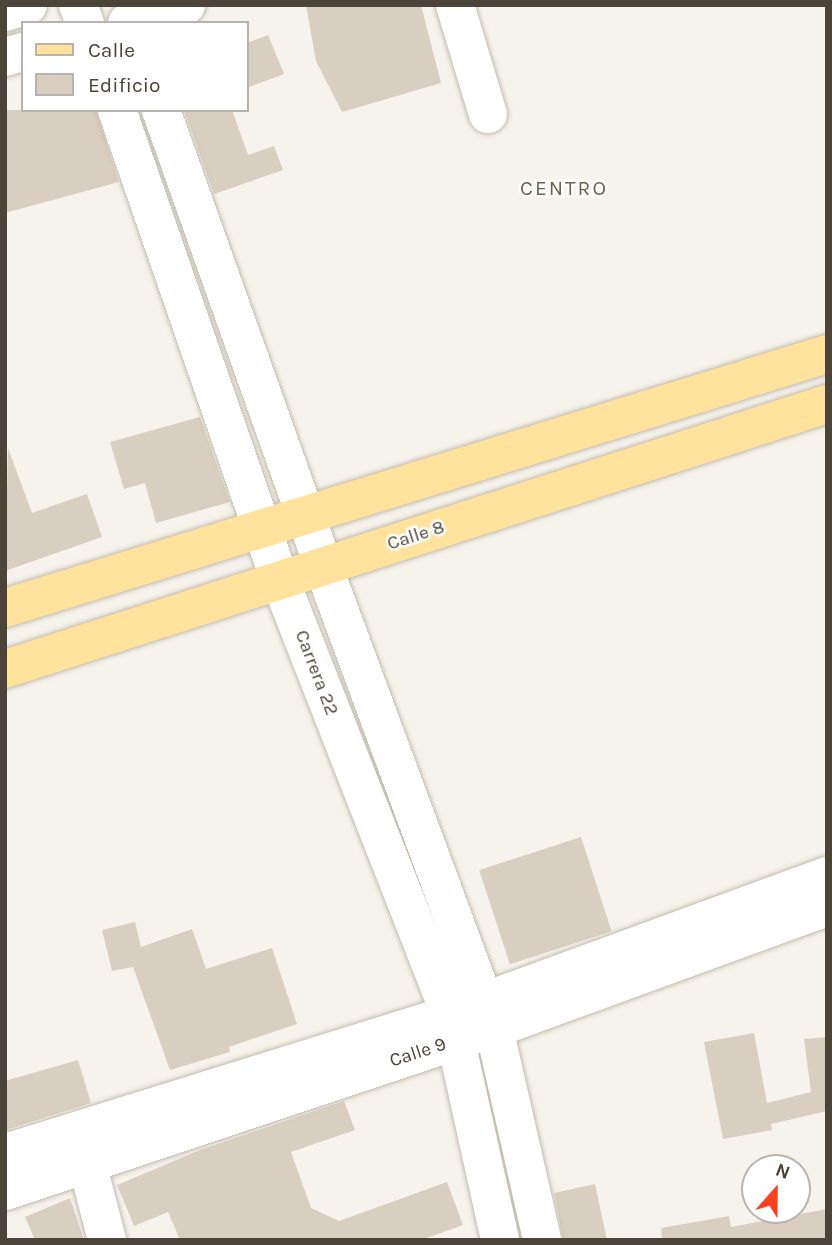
<!DOCTYPE html>
<html>
<head>
<meta charset="utf-8">
<style>
	body { margin:0 }
	#map { position:relative; width:832px; height:1245px; overflow:hidden; background:#f6f3ec; font-family:Karla,sans-serif }
	div>[style] { position:absolute }
	[style*='--x'] { left:calc(var(--x)*1px); top:calc(var(--y)*1px); width:calc(var(--w)*1px); rotate:calc(var(--a)*1deg) }
	.building>* { inset:0; background:#d8cfc1; transform-origin:0 0 }
	.roads { filter:drop-shadow(0 0 2px #c2bbae) drop-shadow(0 0 2px #c2bbae) }
	.minor>* { height:38px; margin:-19px; padding:0 19px; transform-origin:19px; border-radius:19px; background:#fff }
	.major>* { height:38px; margin:-19px; padding:0 19px; transform-origin:19px; border-radius:19px; background:#ffe39c }
	span { translate:-50% -50%; white-space:nowrap; text-align:center; line-height:1.15; -webkit-text-stroke:5px #fff; paint-order:stroke }
	.street-label { font-size:19px; color:#4b4439 }
	.neighbourhood-label { font-size:21px; color:#6e6250; letter-spacing:2px }
	.frame { position:absolute; inset:0; border:7px solid #4b4439; pointer-events:none }
	.legend { position:absolute; left:21px; top:21px; width:228px; height:91px; box-sizing:border-box; background:#fff; border:2px solid #b7b4b0; margin:0; padding:9px 12px; list-style:none; font-size:21px; color:#4b4439 }
	.legend li { display:flex; align-items:center; gap:14px; height:35px }
	.legend b { width:35px; border:2px solid #b7b4b0 }
	.north { position:absolute; left:741px; top:1154px; width:70px; height:70px; box-sizing:border-box; background:#fff; border:2px solid #b7b4b0; border-radius:50%; rotate:21deg; font-size:19px; font-weight:700; line-height:28px; text-align:center; color:#4b4439 }
	.north::after { content:''; display:block; margin:auto; width:24px; height:32px; background:#fc3f1d; clip-path:polygon(50% 0,100% 100%,50% 72%,0 100%) }
</style>
</head>
<body>
<div id="map">
	<div class="building">
		<i style="clip-path:polygon(306px 5px,421px 5px,441px 83px,342px 112px,316px 61px)"></i>
		<i style="clip-path:polygon(268px 35px,284px 74px,247px 88px,247px 43px)"></i>
		<i style="clip-path:polygon(5px 110px,96px 110px,119px 182px,5px 213px)"></i>
		<i style="clip-path:polygon(184px 110px,232px 110px,248px 155px,274px 146px,283px 170px,214px 194px)"></i>
		<i style="clip-path:polygon(200px 417px,230px 502px,156px 523px,145px 483px,124px 489px,110px 442px)"></i>
		<i style="clip-path:polygon(8px 448px,32px 513px,87px 494px,102px 537px,5px 571px)"></i>
		<i style="left:581px;top:837px;width:99px;height:107px;rotate:72deg"></i>
		<i style="clip-path:polygon(135px 922px,141px 947px,192px 929px,206px 969px,272px 948px,297px 1024px,229px 1047px,230px 1052px,170px 1070px,133px 967px,112px 971px,102px 930px)"></i>
		<i style="clip-path:polygon(754px 1033px,767px 1103px,811px 1092px,804px 1039px,827px 1037px,827px 1111px,771px 1124px,772px 1130px,723px 1139px,704px 1042px)"></i>
		<i style="clip-path:polygon(78px 1060px,91px 1103px,5px 1130px,5px 1081px)"></i>
		<i style="clip-path:polygon(344px 1101px,355px 1130px,291px 1152px,311px 1208px,339px 1221px,447px 1182px,463px 1225px,421px 1240px,180px 1240px,168px 1212px,134px 1226px,117px 1185px,200px 1150px)"></i>
		<i style="clip-path:polygon(595px 1184px,607px 1240px,563px 1240px,554px 1193px)"></i>
		<i style="clip-path:polygon(70px 1198px,84px 1240px,35px 1240px,25px 1217px)"></i>
		<i style="clip-path:polygon(827px 1209px,827px 1240px,662px 1240px,661px 1228px,729px 1216px,731px 1227px)"></i>
	</div>
	<div class="roads">
		<div class="minor">
			<i style="--x:78;--y:5;--w:19;--a:69"></i>
			<i style="--x:455;--y:5;--w:114;--a:73.2"></i>
			<i style="--x:5;--y:12;--w:24;--a:-17"></i>
			<i style="--x:127;--y:23;--w:62;--a:-17"></i>
			<i style="--x:5;--y:57;--w:19;--a:-16"></i>
			<i style="--x:117;--y:110;--w:497;--a:70.9"></i>
			<i style="--x:280;--y:580;--w:466;--a:68.6"></i>
			<i style="--x:450;--y:1014;--w:231;--a:77.5"></i>
			<i style="--x:161;--y:110;--w:484;--a:70.4"></i>
			<i style="--x:323;--y:566;--w:493;--a:69.7"></i>
			<i style="--x:494;--y:1028;--w:217;--a:77.2"></i>
			<i style="--x:81;--y:1140;--w:103;--a:75.4"></i>
			<i style="--x:5;--y:1153;--w:466;--a:-17.3"></i>
			<i style="--x:450;--y:1014;--w:401;--a:-20.1"></i>
			<i style="--x:5;--y:1191;--w:529;--a:-18.4"></i>
			<i style="--x:507;--y:1024;--w:341;--a:-20.1"></i>
		</div>
		<div class="major">
			<i style="--x:5;--y:608;--w:860;--a:-17.17"></i>
			<i style="--x:5;--y:669;--w:864;--a:-17.87"></i>
		</div>
	</div>
	<div class="street-label">
		<span style="left:416px;top:536px;rotate:-18deg">Calle 8</span>
		<span style="left:316px;top:673px;rotate:69deg">Carrera 22</span>
		<span style="left:418px;top:1053px;rotate:-18deg">Calle 9</span>
	</div>
	<div class="neighbourhood-label">
		<span style="left:564px;top:188px">CENTRO</span>
	</div>
	<div class="frame"></div>
	<ul class="legend">
	<li><b style="height:9px;background:#ffe39c"></b>Calle</li>
	<li><b style="height:19px;background:#d8cfc1"></b>Edificio</li>
	</ul>
	<div class="north">N</div>
</div>
</body>
</html>
